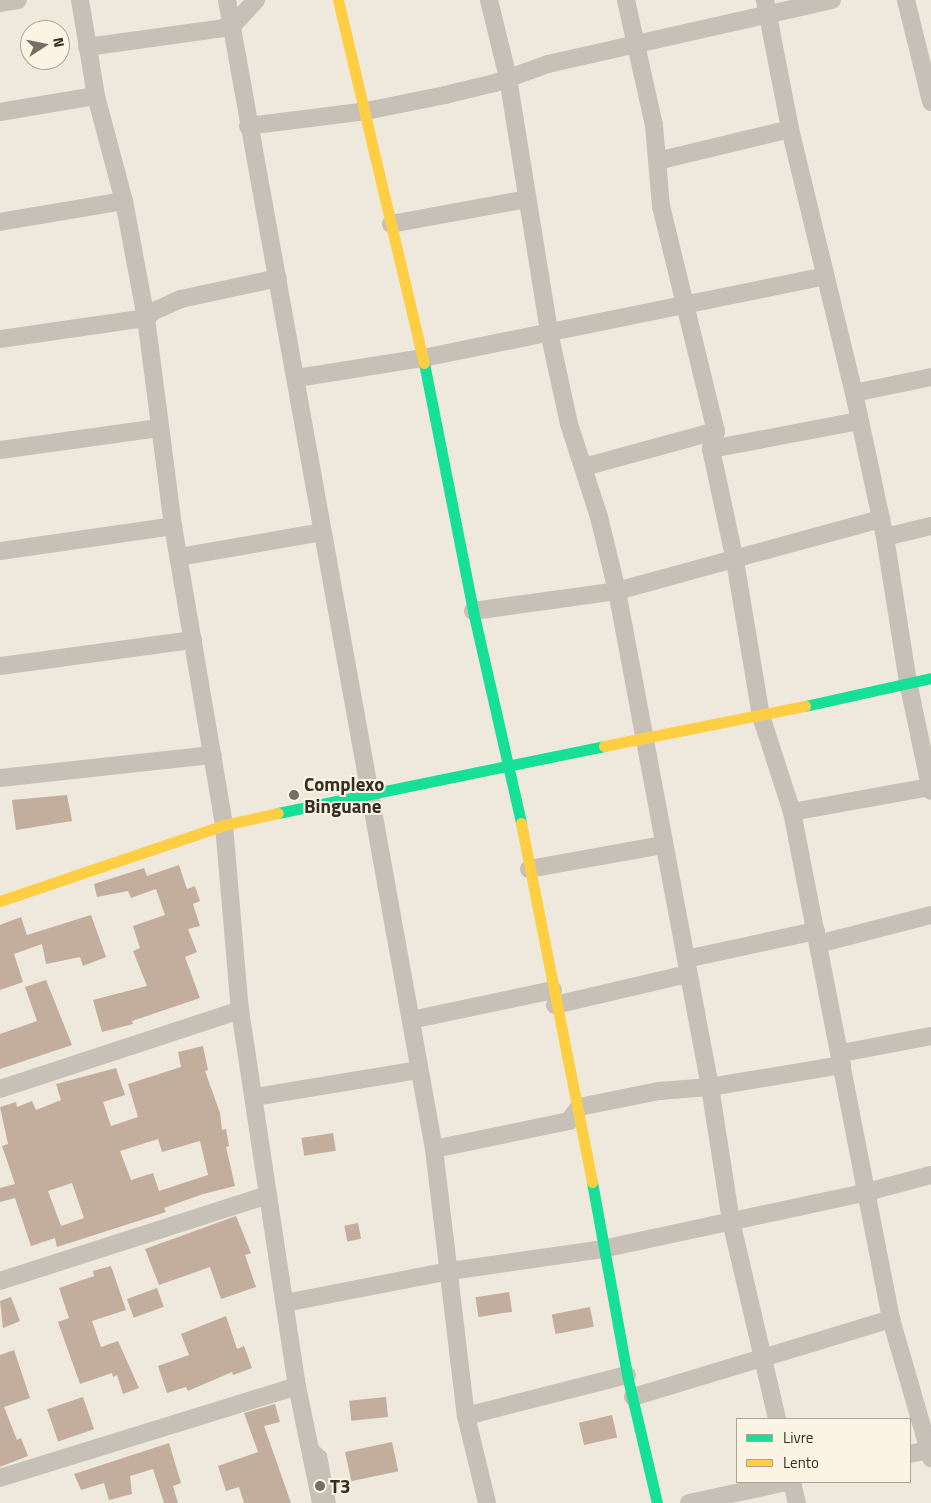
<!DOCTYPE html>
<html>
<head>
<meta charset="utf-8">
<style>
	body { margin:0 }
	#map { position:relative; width:931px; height:1503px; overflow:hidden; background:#eee8dd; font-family:"Titillium Web",sans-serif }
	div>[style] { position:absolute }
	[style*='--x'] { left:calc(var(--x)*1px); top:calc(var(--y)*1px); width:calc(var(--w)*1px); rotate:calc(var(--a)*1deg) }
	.building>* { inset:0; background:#c3ae9d; transform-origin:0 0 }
	.lane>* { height:9px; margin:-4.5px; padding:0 4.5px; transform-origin:4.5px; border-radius:4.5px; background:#c6c0b7 }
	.street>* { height:18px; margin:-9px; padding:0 9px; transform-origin:9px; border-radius:9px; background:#c6c0b7 }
	.fast>* { height:11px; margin:-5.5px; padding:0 5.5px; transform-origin:5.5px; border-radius:5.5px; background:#16e098 }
	.slow>* { height:11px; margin:-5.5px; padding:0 5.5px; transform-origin:5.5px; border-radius:5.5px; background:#ffcf43 }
	.dots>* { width:14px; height:14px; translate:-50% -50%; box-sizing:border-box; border:2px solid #fbf4e4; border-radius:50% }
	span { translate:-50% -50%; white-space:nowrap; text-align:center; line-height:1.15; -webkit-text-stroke:4px #fbf4e4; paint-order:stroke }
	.poi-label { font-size:19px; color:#362d25; font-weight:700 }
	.left { translate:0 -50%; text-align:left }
	.legend { position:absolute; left:736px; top:1418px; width:175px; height:65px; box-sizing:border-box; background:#fbf4e4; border:1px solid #aca498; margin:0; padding:6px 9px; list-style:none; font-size:15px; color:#362d25 }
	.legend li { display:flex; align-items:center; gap:10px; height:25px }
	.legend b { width:25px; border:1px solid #aca498 }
	.north { position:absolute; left:20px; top:20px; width:50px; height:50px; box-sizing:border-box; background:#fbf4e4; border:1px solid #aca498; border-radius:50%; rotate:79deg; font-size:14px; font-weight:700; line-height:20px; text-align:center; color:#362d25 }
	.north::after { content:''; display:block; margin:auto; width:18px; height:22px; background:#766e65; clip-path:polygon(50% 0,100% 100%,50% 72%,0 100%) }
</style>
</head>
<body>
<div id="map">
	<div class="building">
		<i style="clip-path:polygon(67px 795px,72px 821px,16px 830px,12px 800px)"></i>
		<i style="clip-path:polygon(179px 865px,187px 889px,195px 886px,200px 901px,193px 904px,200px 926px,188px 929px,197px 952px,185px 957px,200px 998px,132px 1021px,133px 1024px,102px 1032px,93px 1000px,147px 986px,133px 951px,140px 948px,133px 926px,165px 915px,156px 889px,131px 898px,128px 891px,97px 897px,94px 884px,144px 868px,147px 876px)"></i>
		<i style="clip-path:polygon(91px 915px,106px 957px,83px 966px,80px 957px,46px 964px,42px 944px,14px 954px,23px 982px,0 990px,0 925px,21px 917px,27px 935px)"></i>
		<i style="clip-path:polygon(46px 980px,72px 1045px,0 1069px,0 1034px,37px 1021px,25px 987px)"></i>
		<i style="clip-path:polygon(evenodd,203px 1046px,208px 1070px,205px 1071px,220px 1113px,222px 1130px,226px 1129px,229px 1146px,226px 1147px,235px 1186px,203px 1194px,164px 1208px,166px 1212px,57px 1247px,55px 1238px,31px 1246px,15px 1198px,0 1202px,0 1188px,15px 1184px,2px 1146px,8px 1144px,0 1107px,16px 1102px,17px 1107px,32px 1101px,36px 1110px,61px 1100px,56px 1084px,116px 1068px,125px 1095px,103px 1102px,111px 1126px,138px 1117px,128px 1084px,181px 1067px,178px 1052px,203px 1046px,158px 1139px,162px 1152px,200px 1141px,208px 1175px,159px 1191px,153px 1173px,131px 1180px,120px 1151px,158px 1139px,203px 1046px,72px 1183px,84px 1218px,61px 1226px,48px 1191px,72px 1183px)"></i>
		<i style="left:333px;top:1133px;width:18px;height:32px;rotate:81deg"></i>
		<i style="clip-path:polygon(236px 1216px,251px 1253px,245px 1255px,256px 1287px,221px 1299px,210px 1267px,159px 1285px,145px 1249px)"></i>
		<i style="left:358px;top:1223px;width:16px;height:14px;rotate:79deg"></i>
		<i style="clip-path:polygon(111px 1266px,126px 1310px,92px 1321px,101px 1347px,118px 1341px,139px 1388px,123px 1394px,117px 1375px,113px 1377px,112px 1373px,80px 1384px,58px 1322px,69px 1318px,59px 1288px,94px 1276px,93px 1271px)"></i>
		<i style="left:157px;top:1288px;width:20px;height:32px;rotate:70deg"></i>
		<i style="left:509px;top:1292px;width:20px;height:34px;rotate:81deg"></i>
		<i style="clip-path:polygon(11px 1297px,20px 1321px,3px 1328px,0 1301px)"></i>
		<i style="left:590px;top:1307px;width:20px;height:39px;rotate:79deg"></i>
		<i style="clip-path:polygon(226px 1316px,237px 1349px,244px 1346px,252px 1368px,233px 1375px,232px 1372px,188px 1391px,186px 1387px,167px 1393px,158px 1366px,189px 1355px,181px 1334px)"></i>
		<i style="clip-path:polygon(14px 1350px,30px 1398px,4px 1407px,17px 1440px,21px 1438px,28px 1456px,0 1467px,0 1355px)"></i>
		<i style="left:83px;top:1397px;width:34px;height:38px;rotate:71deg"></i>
		<i style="left:386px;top:1397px;width:20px;height:37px;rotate:84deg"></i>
		<i style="clip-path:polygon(275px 1404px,280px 1422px,264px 1426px,291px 1503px,244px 1503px,239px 1487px,226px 1491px,218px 1466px,258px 1452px,244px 1413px)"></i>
		<i style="left:612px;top:1415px;width:23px;height:34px;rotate:77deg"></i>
		<i style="left:392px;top:1442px;width:30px;height:48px;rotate:78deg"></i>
		<i style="clip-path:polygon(169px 1443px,181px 1483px,173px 1486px,178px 1503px,164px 1503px,153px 1469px,130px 1476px,132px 1494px,109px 1500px,104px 1483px,81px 1490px,74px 1474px)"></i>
	</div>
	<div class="lane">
		<i style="--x:311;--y:1445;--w:15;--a:42"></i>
		<i style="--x:322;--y:1455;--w:49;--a:79.4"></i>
	</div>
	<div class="street">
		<i style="--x:80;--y:0;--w:97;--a:80.5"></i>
		<i style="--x:96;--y:96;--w:109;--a:75.1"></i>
		<i style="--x:124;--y:201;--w:119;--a:79.4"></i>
		<i style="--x:146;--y:318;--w:210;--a:82.6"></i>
		<i style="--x:173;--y:526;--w:303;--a:80.3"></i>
		<i style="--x:224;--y:825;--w:186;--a:85.1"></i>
		<i style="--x:240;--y:1010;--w:380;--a:81.4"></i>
		<i style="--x:297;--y:1386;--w:119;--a:78.4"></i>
		<i style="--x:227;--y:0;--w:1167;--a:79.79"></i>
		<i style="--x:434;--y:1149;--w:269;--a:83.2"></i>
		<i style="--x:466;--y:1416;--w:89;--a:76.4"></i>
		<i style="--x:489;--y:0;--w:80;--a:76.3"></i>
		<i style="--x:508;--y:78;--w:257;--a:80.8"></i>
		<i style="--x:549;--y:332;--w:94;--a:77.7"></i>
		<i style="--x:569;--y:424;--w:98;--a:72.1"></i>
		<i style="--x:599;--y:517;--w:76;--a:76.3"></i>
		<i style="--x:617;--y:591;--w:505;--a:79.38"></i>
		<i style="--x:710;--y:1087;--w:136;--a:81.1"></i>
		<i style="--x:731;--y:1221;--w:203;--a:76.9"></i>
		<i style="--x:626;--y:0;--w:128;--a:77.4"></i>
		<i style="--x:654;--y:125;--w:81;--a:85.1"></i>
		<i style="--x:661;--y:206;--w:232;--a:76.3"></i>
		<i style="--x:716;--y:431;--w:19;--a:106"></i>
		<i style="--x:711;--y:449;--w:115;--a:77.9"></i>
		<i style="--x:735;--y:561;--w:157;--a:80.5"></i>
		<i style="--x:761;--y:716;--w:101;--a:72.1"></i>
		<i style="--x:792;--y:812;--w:517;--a:78.95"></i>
		<i style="--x:891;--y:1319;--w:145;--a:73.9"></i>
		<i style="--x:765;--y:0;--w:131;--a:79"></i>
		<i style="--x:790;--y:129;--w:272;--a:76.4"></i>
		<i style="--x:854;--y:393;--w:147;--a:77.9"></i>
		<i style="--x:885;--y:537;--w:147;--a:81"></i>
		<i style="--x:908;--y:682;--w:111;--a:78.1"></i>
		<i style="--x:906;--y:0;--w:105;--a:76.2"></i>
		<i style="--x:0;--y:3;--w:18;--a:-9"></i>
		<i style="--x:87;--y:47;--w:145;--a:-7.9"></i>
		<i style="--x:231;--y:27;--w:37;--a:-47"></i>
		<i style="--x:0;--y:112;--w:97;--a:-9.5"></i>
		<i style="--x:248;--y:126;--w:119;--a:-7.2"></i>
		<i style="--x:366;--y:111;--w:81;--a:-11.4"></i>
		<i style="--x:445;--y:95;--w:51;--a:-13.5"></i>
		<i style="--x:495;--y:83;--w:56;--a:-19.7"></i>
		<i style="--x:548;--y:64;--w:291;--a:-12.7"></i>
		<i style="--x:657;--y:161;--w:137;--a:-13.5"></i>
		<i style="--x:0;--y:222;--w:126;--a:-9.6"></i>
		<i style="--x:391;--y:224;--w:138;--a:-10.4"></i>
		<i style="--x:0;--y:339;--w:148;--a:-8.2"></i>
		<i style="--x:146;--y:318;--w:11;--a:-41"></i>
		<i style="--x:154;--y:311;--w:30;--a:-24"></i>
		<i style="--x:181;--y:299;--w:99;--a:-12.2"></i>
		<i style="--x:297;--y:378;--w:128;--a:-9"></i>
		<i style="--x:423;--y:358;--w:410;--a:-11.5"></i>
		<i style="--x:854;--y:393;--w:79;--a:-11.7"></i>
		<i style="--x:711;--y:449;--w:151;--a:-10.7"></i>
		<i style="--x:0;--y:450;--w:160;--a:-7.9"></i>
		<i style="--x:584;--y:467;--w:137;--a:-15.3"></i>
		<i style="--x:885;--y:537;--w:47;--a:-13.4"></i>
		<i style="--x:0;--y:551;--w:175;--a:-8.2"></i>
		<i style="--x:179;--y:557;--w:145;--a:-9.9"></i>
		<i style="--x:473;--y:611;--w:145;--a:-7.9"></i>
		<i style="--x:617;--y:591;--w:274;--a:-15.3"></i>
		<i style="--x:0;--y:666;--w:195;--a:-7.7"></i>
		<i style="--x:0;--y:778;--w:214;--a:-6.2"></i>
		<i style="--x:792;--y:812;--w:140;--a:-10.3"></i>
		<i style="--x:529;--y:869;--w:135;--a:-10.2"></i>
		<i style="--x:818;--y:944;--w:117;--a:-14.4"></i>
		<i style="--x:686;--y:959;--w:133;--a:-12.2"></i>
		<i style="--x:555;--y:1005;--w:136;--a:-13.2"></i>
		<i style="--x:411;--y:1020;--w:145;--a:-11.9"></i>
		<i style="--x:842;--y:1053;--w:91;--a:-10.8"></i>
		<i style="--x:0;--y:1089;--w:253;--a:-18.2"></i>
		<i style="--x:254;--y:1097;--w:166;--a:-9.3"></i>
		<i style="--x:434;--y:1149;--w:138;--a:-11.7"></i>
		<i style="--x:569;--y:1121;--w:17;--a:-54"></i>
		<i style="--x:579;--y:1107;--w:82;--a:-11.3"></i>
		<i style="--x:659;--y:1091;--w:51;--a:-4.5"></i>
		<i style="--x:710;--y:1087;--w:134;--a:-9.5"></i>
		<i style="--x:0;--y:1281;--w:281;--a:-17.8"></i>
		<i style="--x:285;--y:1303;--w:168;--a:-11"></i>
		<i style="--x:450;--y:1271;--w:154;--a:-8.2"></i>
		<i style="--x:602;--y:1249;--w:271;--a:-12.1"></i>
		<i style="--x:867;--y:1192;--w:66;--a:-14.9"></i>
		<i style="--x:633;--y:1397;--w:270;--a:-16.8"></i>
		<i style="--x:466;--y:1416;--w:166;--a:-14.3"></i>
		<i style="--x:910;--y:1454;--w:22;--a:-13"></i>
		<i style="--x:0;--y:1478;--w:311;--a:-17.2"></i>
		<i style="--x:792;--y:1482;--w:22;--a:77"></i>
		<i style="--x:689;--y:1503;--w:100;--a:-12.1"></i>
	</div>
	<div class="fast">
		<i style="--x:424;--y:363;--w:253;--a:78.8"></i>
		<i style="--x:473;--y:611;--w:217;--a:77.2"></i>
		<i style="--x:805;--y:706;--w:129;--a:-12.5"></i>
		<i style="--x:278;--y:813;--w:333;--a:-11.6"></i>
		<i style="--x:592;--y:1182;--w:196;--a:79.7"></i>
		<i style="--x:627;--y:1375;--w:131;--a:76.8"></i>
	</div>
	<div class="slow">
		<i style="--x:338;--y:0;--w:373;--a:76.7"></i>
		<i style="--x:604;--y:746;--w:205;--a:-11.3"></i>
		<i style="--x:521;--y:823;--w:366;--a:78.8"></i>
		<i style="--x:0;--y:901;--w:237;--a:-18.7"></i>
		<i style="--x:224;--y:825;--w:55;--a:-12.5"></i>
	</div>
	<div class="dots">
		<i style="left:294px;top:795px;background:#766e65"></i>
		<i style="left:320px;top:1486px;background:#766e65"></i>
	</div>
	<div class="poi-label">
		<span class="left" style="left:304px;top:795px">Complexo<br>Binguane</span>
		<span class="left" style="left:330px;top:1486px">T3</span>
	</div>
	<ul class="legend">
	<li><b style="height:6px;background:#16e098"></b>Livre</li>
	<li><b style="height:6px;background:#ffcf43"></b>Lento</li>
	</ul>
	<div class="north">N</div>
</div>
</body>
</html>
